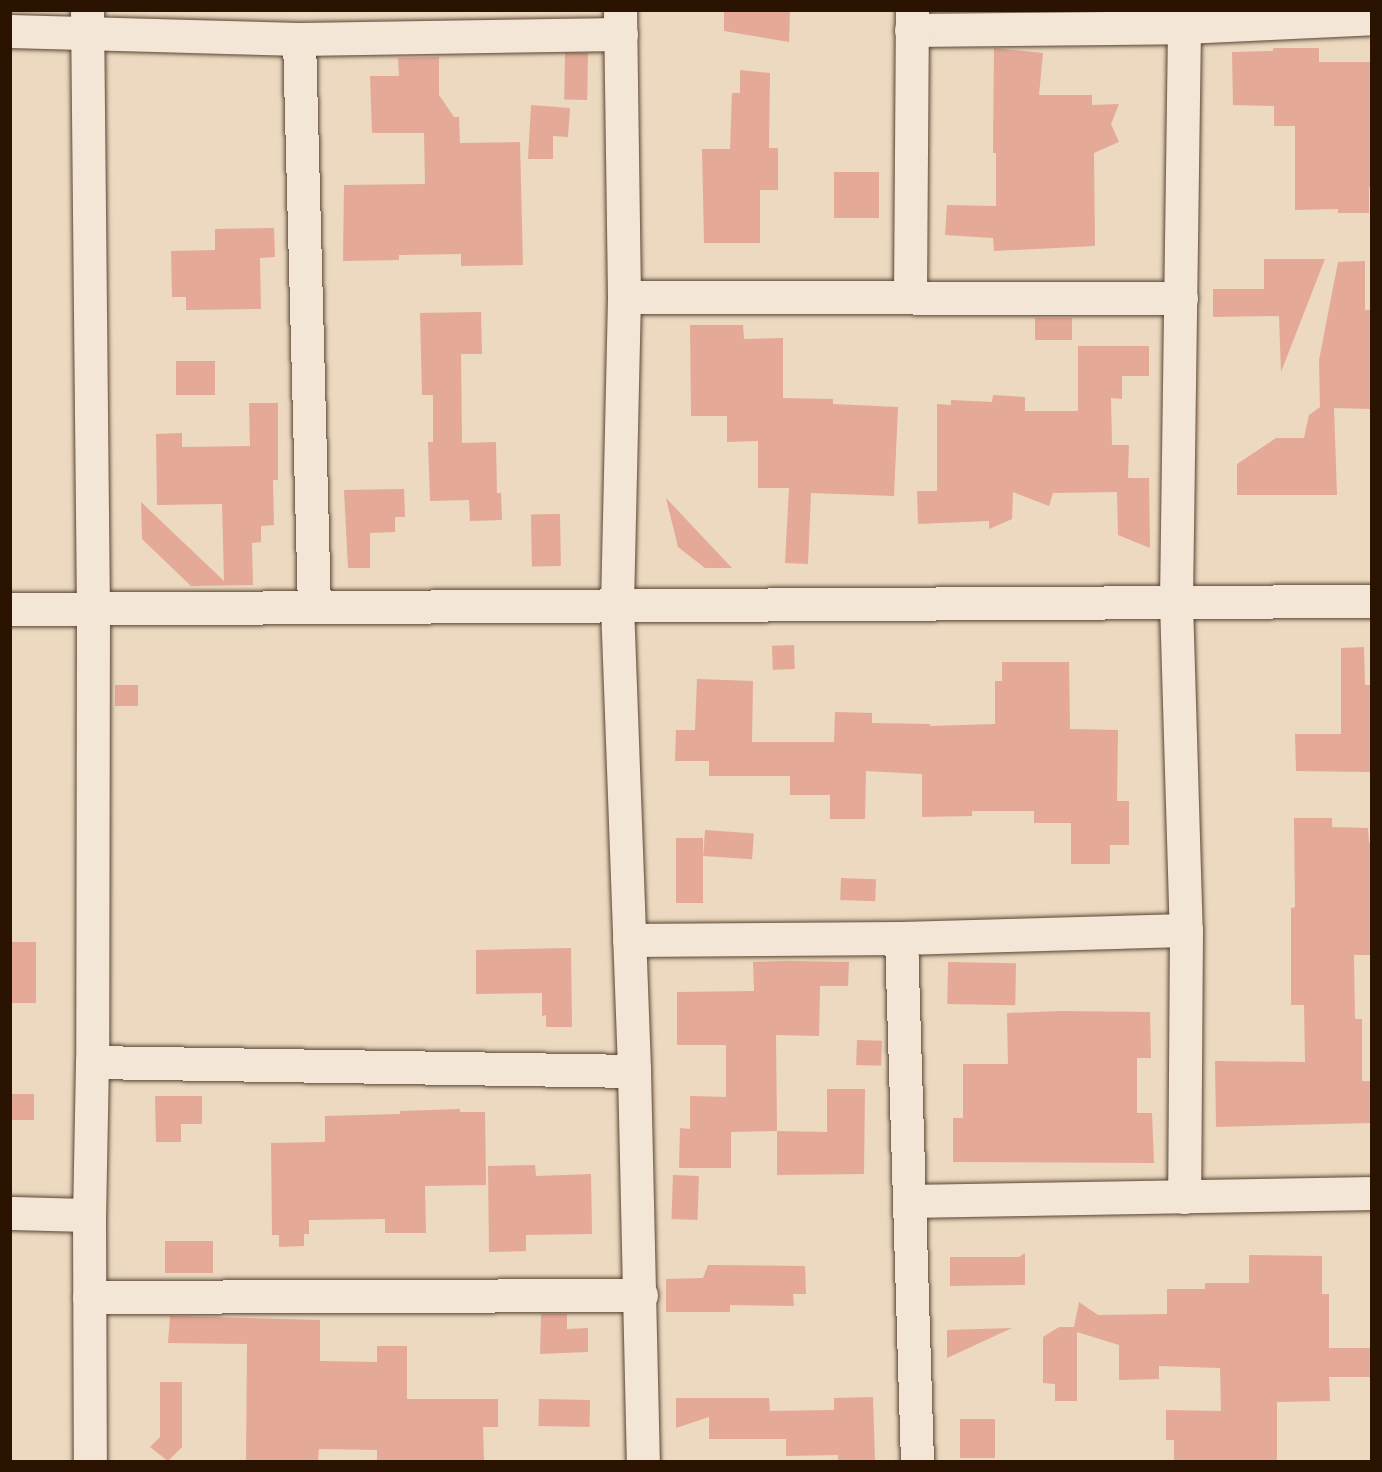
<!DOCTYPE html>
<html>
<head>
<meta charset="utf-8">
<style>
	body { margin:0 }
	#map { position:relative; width:1382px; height:1472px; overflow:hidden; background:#ecd9c0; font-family:"IM FELL Double Pica",serif }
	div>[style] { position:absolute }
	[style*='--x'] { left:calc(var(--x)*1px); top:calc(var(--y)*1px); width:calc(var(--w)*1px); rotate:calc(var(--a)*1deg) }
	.building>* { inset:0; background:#e4a997; transform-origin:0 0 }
	.roads { filter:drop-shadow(0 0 2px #5b4432) drop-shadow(0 0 2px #5b4432) }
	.street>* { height:33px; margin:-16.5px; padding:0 16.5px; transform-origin:16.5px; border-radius:16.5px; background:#f3e6d6 }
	span { translate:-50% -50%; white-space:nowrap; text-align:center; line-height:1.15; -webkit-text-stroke:4.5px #f3e6d6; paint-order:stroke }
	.frame { position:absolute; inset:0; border:12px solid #2b1302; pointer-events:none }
</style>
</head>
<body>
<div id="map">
	<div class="building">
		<i style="clip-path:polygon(724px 10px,790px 10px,789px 42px,724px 31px)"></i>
		<i style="clip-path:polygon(994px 48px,1043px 53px,1039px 95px,1092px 95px,1092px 105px,1119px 104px,1111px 124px,1119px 142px,1094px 153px,1095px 246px,994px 251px,993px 238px,945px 235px,947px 205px,996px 206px,996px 153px,993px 153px)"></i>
		<i style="clip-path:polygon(1273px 48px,1319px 48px,1319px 62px,1371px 62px,1371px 187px,1369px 187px,1369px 213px,1338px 213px,1338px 209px,1295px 210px,1295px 126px,1274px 126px,1274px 106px,1233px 105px,1232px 52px,1273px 51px)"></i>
		<i style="left:588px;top:53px;width:47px;height:23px;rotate:91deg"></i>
		<i style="clip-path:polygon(439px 57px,439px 95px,454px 117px,459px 117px,460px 143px,520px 142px,523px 265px,461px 266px,461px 254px,399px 255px,399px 260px,343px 261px,344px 185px,425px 184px,424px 133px,372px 133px,370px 76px,399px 76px,398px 58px)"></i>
		<i style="clip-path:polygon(740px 70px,770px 73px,769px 148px,778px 148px,778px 190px,760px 190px,760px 243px,704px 243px,702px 149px,730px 149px,732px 93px,740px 93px)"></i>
		<i style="clip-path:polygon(531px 105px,570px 108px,568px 137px,553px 136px,553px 159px,528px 159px)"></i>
		<i style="left:879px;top:172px;width:46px;height:45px;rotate:90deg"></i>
		<i style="clip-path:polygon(274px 228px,275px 257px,260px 258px,261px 309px,186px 310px,186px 297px,172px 297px,171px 251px,215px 250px,215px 229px)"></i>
		<i style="clip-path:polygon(1264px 259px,1325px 259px,1281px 372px,1279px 316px,1213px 317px,1213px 289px,1264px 289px)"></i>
		<i style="clip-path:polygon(1365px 261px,1365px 310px,1371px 310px,1370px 409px,1334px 408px,1337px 495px,1237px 495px,1237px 464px,1276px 438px,1304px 438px,1309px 415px,1320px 407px,1319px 360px,1338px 262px)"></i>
		<i style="clip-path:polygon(481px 312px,482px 354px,461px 354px,462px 443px,496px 442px,497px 493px,501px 493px,502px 520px,470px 521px,469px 500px,430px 501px,428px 442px,433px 442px,433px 395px,422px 395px,420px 313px)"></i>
		<i style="left:1035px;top:318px;width:37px;height:22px"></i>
		<i style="clip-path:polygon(690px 325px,743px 325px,744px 339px,783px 338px,783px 398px,833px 399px,833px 404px,898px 407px,894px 496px,811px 493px,808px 564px,785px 563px,789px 488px,758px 488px,758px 441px,727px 442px,727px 416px,691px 416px)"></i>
		<i style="clip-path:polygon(1078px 346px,1149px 346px,1149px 376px,1122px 376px,1122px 399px,1111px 398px,1112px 445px,1129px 445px,1128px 478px,1149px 478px,1150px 548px,1118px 535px,1117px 492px,1053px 493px,1049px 506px,1013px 492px,1012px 519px,989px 529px,989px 521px,918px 524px,917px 491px,937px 491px,937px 404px,951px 405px,951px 400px,992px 402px,993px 395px,1025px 397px,1025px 411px,1078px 411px)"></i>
		<i style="left:176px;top:361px;width:39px;height:34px"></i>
		<i style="clip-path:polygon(249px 403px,278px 403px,278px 480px,273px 480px,274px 525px,261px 526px,261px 542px,252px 543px,253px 585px,191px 586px,142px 539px,141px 502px,224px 581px,222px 504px,157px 505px,156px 434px,182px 433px,182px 447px,250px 446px)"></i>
		<i style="clip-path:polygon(404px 489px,405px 517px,395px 517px,395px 532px,370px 533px,370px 568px,348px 568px,344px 490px)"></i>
		<i style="clip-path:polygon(666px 498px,732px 568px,705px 568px,678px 547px)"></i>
		<i style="left:560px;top:514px;width:52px;height:29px;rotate:89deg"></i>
		<i style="left:794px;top:645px;width:24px;height:22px;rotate:88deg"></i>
		<i style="clip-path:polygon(1364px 647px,1365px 685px,1371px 685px,1371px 772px,1296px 771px,1295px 734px,1341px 734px,1341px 648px)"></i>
		<i style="clip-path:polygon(1002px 662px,1069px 662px,1070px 729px,1118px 730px,1117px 801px,1129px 801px,1129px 845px,1110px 845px,1110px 864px,1071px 864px,1071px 823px,1034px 823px,1034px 811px,972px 811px,972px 816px,922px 817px,922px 774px,866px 771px,865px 819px,830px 819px,830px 795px,790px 795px,790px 776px,709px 776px,709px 761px,675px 761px,676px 730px,695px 730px,697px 679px,753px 681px,752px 742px,834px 742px,835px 712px,872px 713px,872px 723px,930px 724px,930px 726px,995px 724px,995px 681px,1002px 681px)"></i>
		<i style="left:115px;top:685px;width:23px;height:21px"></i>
		<i style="clip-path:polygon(1294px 818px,1332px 818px,1332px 827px,1368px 828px,1369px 843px,1371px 843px,1371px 955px,1354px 955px,1355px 1019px,1362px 1019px,1362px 1081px,1371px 1081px,1371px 1123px,1216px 1127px,1215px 1061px,1305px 1062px,1304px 1005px,1291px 1005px,1291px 908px,1295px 907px)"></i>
		<i style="left:705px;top:830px;width:49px;height:26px;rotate:4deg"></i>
		<i style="left:676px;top:838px;width:27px;height:65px"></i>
		<i style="left:841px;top:878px;width:35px;height:22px;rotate:2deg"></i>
		<i style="left:12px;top:942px;width:24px;height:61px"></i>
		<i style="clip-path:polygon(571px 948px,572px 1027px,546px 1027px,546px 1015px,542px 1016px,542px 993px,476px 994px,476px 950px)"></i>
		<i style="clip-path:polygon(787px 961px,849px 962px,848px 986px,820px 986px,819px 1036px,776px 1035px,777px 1131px,731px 1132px,731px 1168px,679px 1168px,680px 1128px,690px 1129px,690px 1096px,726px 1097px,726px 1045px,677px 1045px,677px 992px,754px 991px,753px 962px)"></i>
		<i style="left:948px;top:962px;width:68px;height:42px;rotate:1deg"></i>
		<i style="clip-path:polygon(1061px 1011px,1150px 1012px,1151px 1058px,1137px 1058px,1137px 1113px,1152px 1113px,1154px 1163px,953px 1162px,953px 1118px,963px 1118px,963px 1064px,1008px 1064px,1007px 1013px)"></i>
		<i style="left:857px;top:1040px;width:25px;height:25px;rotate:2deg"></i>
		<i style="clip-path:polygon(827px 1089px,865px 1089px,864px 1174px,777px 1175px,777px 1131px,827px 1132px)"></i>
		<i style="left:10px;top:1094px;width:24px;height:26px"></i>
		<i style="clip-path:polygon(155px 1096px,202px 1096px,202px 1124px,181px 1124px,181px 1142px,156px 1142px)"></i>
		<i style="clip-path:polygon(460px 1109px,460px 1112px,485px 1112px,486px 1185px,425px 1186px,426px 1233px,385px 1233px,385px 1219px,309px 1220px,309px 1234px,304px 1234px,304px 1246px,279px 1247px,279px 1235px,272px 1235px,271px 1143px,325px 1142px,325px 1116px,400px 1114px,400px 1111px)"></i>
		<i style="clip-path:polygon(535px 1165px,536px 1176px,591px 1174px,592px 1234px,526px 1235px,526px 1251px,489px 1252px,488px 1166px)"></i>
		<i style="left:673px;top:1175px;width:26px;height:44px;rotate:2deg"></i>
		<i style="left:213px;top:1241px;width:32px;height:48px;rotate:90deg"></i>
		<i style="clip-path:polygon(1025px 1253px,1025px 1285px,950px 1286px,950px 1257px,1019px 1257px)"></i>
		<i style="clip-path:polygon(1249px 1255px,1322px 1256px,1322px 1294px,1329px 1294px,1329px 1348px,1371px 1348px,1371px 1377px,1329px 1377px,1330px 1401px,1277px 1402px,1277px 1461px,1174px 1461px,1174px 1440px,1166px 1440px,1166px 1410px,1221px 1411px,1220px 1368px,1159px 1366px,1159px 1379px,1119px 1380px,1119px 1345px,1077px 1332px,1077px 1401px,1055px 1401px,1055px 1384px,1043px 1383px,1043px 1337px,1059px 1327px,1074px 1327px,1079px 1302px,1098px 1315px,1167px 1314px,1167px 1289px,1205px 1289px,1205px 1283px,1249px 1283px)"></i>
		<i style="clip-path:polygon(708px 1265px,805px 1266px,806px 1294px,793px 1294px,794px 1306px,730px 1305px,730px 1312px,666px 1312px,666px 1279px,703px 1278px)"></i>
		<i style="clip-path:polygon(541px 1314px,567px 1314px,567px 1329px,588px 1328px,588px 1352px,540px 1354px)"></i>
		<i style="clip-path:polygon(170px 1316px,320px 1320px,320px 1361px,377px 1362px,377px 1346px,407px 1346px,407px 1399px,498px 1399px,498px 1427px,483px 1427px,484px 1461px,377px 1461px,377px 1450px,319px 1449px,318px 1461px,246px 1461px,247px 1344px,168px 1343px)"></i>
		<i style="clip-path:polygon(1012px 1328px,947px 1358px,947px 1330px)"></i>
		<i style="clip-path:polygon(160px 1382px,182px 1382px,182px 1447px,168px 1461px,150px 1447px,160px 1437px)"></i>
		<i style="clip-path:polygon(873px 1397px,875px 1461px,838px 1461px,838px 1455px,786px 1456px,786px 1439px,709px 1439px,709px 1417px,676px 1428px,676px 1398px,769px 1398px,770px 1411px,834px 1410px,834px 1398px)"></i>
		<i style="left:539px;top:1399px;width:51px;height:27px;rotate:1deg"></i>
		<i style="left:960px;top:1419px;width:35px;height:39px"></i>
	</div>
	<div class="roads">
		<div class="street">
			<i style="--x:87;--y:10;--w:598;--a:89.43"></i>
			<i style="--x:93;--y:608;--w:454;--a:90.1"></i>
			<i style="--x:92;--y:1062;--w:153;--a:91.1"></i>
			<i style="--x:89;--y:1215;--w:247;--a:89.8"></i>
			<i style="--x:620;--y:10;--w:287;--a:89.2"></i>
			<i style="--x:624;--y:297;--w:308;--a:91.3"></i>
			<i style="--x:617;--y:605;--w:466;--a:87.9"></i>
			<i style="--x:634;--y:1071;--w:391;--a:88.7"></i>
			<i style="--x:1184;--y:27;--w:575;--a:90.8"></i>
			<i style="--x:1176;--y:602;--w:328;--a:88.3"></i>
			<i style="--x:1186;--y:930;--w:267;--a:90.4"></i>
			<i style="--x:911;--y:30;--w:273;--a:-0.6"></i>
			<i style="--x:1184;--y:27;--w:188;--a:-2.7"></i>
			<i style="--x:10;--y:31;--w:289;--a:1.6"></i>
			<i style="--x:299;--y:39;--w:322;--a:-0.9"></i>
			<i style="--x:299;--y:39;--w:568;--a:88.49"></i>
			<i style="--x:910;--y:295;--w:285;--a:-89.6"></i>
			<i style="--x:624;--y:297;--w:557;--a:0.1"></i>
			<i style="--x:10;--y:609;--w:1362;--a:-0.34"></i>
			<i style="--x:901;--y:938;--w:524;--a:88.25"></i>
			<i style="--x:629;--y:940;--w:272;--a:-0.4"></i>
			<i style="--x:901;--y:938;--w:285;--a:-1.6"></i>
			<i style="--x:92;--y:1062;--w:542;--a:0.95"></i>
			<i style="--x:910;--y:1201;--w:462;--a:-1"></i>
			<i style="--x:10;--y:1213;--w:79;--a:1.5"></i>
			<i style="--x:89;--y:1297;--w:552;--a:-0.21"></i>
		</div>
	</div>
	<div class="frame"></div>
</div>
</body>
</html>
